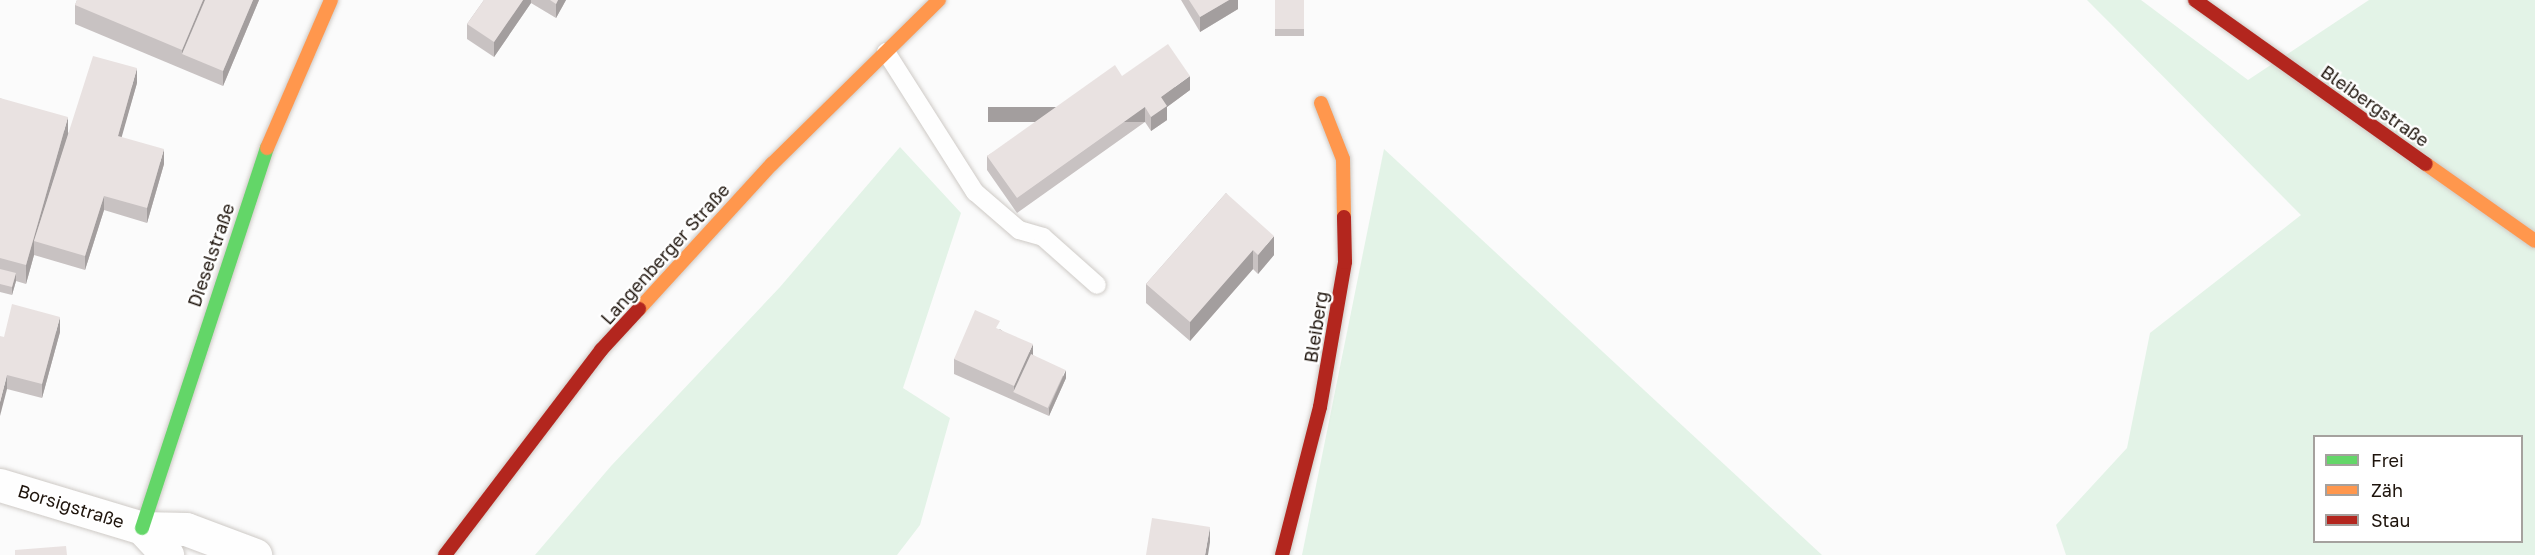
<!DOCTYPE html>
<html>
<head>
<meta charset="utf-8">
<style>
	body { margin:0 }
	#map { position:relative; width:2535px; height:555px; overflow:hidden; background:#fbfbfb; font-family:"Golos Text",sans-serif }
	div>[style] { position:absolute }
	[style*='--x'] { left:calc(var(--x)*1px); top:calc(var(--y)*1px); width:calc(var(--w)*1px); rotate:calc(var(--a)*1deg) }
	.green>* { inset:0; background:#e3f3e7 }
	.roads { filter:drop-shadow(0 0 2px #cecac6) drop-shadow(0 0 2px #cecac6) }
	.lane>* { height:18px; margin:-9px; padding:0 9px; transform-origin:9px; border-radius:9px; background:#fefefe }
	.street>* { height:33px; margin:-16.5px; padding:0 16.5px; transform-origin:16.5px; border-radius:16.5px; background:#fefefe }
	.fast>* { height:14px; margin:-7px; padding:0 7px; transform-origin:7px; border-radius:7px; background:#63d668 }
	.slow>* { height:14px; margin:-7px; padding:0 7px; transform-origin:7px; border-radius:7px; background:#ff974d }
	.jam>* { height:14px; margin:-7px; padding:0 7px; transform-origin:7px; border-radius:7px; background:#b3261e }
	.wall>* { inset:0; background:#c8c2c2; transform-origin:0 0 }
	.shaded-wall>* { inset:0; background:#a39e9e; transform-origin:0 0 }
	.building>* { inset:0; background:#e9e2e1; transform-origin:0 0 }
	span { translate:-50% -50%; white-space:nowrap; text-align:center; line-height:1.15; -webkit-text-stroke:4.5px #fff; paint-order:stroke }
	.street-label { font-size:18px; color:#1e140c }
	.legend { position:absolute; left:2313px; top:435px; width:210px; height:108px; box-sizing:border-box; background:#fff; border:2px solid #a5a19e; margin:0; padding:8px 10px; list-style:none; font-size:18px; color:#1e140c }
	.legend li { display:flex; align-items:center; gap:12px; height:30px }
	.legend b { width:30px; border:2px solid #a5a19e }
</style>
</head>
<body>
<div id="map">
	<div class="green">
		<i style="clip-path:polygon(evenodd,2087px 0,2141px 0,2248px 80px,2369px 0,2535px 0,2535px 555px,2066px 555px,2056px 525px,2127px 448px,2150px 333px,2301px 215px,2087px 0,2314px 436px,2522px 436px,2522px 542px,2314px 542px,2314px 436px)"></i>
		<i style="clip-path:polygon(900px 147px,961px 213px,903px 388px,950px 418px,920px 525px,897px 555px,535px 555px,611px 466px,780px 287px)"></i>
		<i style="clip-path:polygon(1384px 149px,1822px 555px,1302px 555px)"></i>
	</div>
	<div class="roads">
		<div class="lane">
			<i style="--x:886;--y:52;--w:166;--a:57.6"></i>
			<i style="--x:975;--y:192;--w:58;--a:40.8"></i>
			<i style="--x:1019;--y:230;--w:25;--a:16"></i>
			<i style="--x:1043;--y:237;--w:72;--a:41.6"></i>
		</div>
		<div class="street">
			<i style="--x:0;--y:485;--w:148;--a:16.8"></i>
			<i style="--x:142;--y:528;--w:44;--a:1.3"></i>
			<i style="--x:186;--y:529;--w:74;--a:20.6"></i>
			<i style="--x:142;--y:528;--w:37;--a:47"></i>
		</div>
		<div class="fast">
			<i style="--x:142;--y:528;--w:400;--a:-71.8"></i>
		</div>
		<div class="slow">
			<i style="--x:1321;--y:103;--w:60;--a:68.6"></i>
			<i style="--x:1343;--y:159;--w:58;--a:89"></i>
			<i style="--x:267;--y:148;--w:161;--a:-66.6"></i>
			<i style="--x:2426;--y:164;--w:133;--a:35.2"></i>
			<i style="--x:639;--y:309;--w:197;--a:-47.5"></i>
			<i style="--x:772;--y:164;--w:234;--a:-44.5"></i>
		</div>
		<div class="jam">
			<i style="--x:2195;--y:0;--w:283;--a:35.4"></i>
			<i style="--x:445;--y:555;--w:258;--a:-52.7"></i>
			<i style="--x:601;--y:350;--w:56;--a:-47.2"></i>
			<i style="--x:1282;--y:555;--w:153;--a:-75.6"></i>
			<i style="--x:1320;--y:407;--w:147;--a:-80.2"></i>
			<i style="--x:1345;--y:262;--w:45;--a:-91.3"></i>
		</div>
	</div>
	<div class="wall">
		<i style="clip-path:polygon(77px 0,259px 0,223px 86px,75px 24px,75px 5px)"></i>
		<i style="clip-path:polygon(484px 0,566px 0,556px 18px,531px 3px,494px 57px,467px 39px,467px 24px)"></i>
		<i style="clip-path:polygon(1181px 0,1238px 0,1238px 9px,1200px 32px)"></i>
		<i style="left:1275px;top:0;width:29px;height:36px"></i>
		<i style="clip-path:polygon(1122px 76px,1190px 90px,1167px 107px,1167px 120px,1151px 131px,1145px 122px,1017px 213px,987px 170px,987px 156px)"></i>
		<i style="clip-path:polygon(137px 83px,121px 137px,164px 164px,147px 223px,104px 210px,85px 270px,34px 255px,26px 284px,16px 281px,12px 295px,0 292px,0 98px,68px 133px)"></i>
		<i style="clip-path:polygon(1226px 193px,1274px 255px,1258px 274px,1253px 269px,1190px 341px,1146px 303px,1146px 284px)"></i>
		<i style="clip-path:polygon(1000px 329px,1033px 355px,1066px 378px,1049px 416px,954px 374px,954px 359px)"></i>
		<i style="clip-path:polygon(60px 332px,42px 398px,7px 389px,4px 337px)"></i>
	</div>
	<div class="shaded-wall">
		<i style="clip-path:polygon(203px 0,211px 0,182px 54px,182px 50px)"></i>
		<i style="clip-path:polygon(253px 0,259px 0,223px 86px,223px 71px)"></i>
		<i style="clip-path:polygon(523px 0,531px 0,531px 3px,494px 57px,494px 42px)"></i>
		<i style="clip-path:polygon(558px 0,566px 0,556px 18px,556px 4px)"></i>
		<i style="clip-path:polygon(1229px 0,1238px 0,1238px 9px,1200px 32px,1200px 17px)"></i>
		<i style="clip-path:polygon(137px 68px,137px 83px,118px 150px,118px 136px)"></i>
		<i style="clip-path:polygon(1190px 76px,1190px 90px,1167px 107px,1167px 120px,1151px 131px,1151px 117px,1161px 97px)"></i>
		<i style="left:1145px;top:107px;width:15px;height:157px;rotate:90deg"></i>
		<i style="clip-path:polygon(68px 117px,68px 136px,34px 241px,34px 255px,26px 284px,26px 265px)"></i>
		<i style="clip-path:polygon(164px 149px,164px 164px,147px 223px,147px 208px)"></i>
		<i style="clip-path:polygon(104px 196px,104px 210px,85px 270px,85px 256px)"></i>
		<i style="clip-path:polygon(1274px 236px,1274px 255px,1258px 274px,1258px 255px)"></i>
		<i style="clip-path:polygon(1253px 250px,1253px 269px,1190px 341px,1190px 322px)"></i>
		<i style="clip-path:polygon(16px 273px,16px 281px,12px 295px,12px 287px)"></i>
		<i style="clip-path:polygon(60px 317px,60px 332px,42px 398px,42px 384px)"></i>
		<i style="clip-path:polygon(1033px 344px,1033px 359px,1014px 392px,1014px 386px)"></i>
		<i style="clip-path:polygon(1066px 370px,1066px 378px,1049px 416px,1049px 408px)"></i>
		<i style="clip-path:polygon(7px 375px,7px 389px,0 416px,0 402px)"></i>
		<i style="clip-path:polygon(1210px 527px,1210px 542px,1208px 555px,1205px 555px)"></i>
	</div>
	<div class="building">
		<i style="clip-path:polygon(77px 0,203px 0,182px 50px,75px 5px)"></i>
		<i style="clip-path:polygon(205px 0,253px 0,223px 71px,182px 54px)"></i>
		<i style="clip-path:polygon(484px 0,523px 0,494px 42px,467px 24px)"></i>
		<i style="clip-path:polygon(550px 0,558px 0,556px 4px)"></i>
		<i style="clip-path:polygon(1189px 0,1229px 0,1200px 17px)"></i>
		<i style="left:1275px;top:0;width:29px;height:29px"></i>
		<i style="clip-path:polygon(1168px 44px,1190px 76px,1161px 97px,1167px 106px,1151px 117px,1145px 107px,1017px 198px,987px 156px,1115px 65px,1122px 76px)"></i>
		<i style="clip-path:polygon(93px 56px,137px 68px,118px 136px,164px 149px,147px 208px,104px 196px,85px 256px,34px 241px)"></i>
		<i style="clip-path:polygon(0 98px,68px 117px,26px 265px,0 258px)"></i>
		<i style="clip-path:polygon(1226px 193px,1274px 236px,1258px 255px,1253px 250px,1190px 322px,1146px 284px)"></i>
		<i style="clip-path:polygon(0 269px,16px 273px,12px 287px,0 284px)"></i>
		<i style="clip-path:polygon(12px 304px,60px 317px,42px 384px,7px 375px,0 402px,0 336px,4px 337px)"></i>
		<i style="clip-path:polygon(975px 310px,1000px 321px,996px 328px,1033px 344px,1014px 386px,954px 359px)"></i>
		<i style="left:1031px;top:354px;width:38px;height:42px;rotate:25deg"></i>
		<i style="clip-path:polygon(1152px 518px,1210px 527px,1205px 555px,1146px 555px)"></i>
		<i style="clip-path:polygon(66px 546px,67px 555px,15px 555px,15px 550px)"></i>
	</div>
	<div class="street-label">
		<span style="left:2375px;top:106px;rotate:35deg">Bleibergstraße</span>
		<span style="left:665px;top:254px;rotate:-48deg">Langenberger Straße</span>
		<span style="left:211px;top:255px;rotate:-71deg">Dieselstraße</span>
		<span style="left:1316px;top:327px;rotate:-81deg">Bleiberg</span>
		<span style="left:71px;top:506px;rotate:17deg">Borsigstraße</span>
	</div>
	<ul class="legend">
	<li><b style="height:8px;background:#63d668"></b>Frei</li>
	<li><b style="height:8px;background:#ff974d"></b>Zäh</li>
	<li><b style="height:8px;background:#b3261e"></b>Stau</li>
	</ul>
</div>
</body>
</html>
